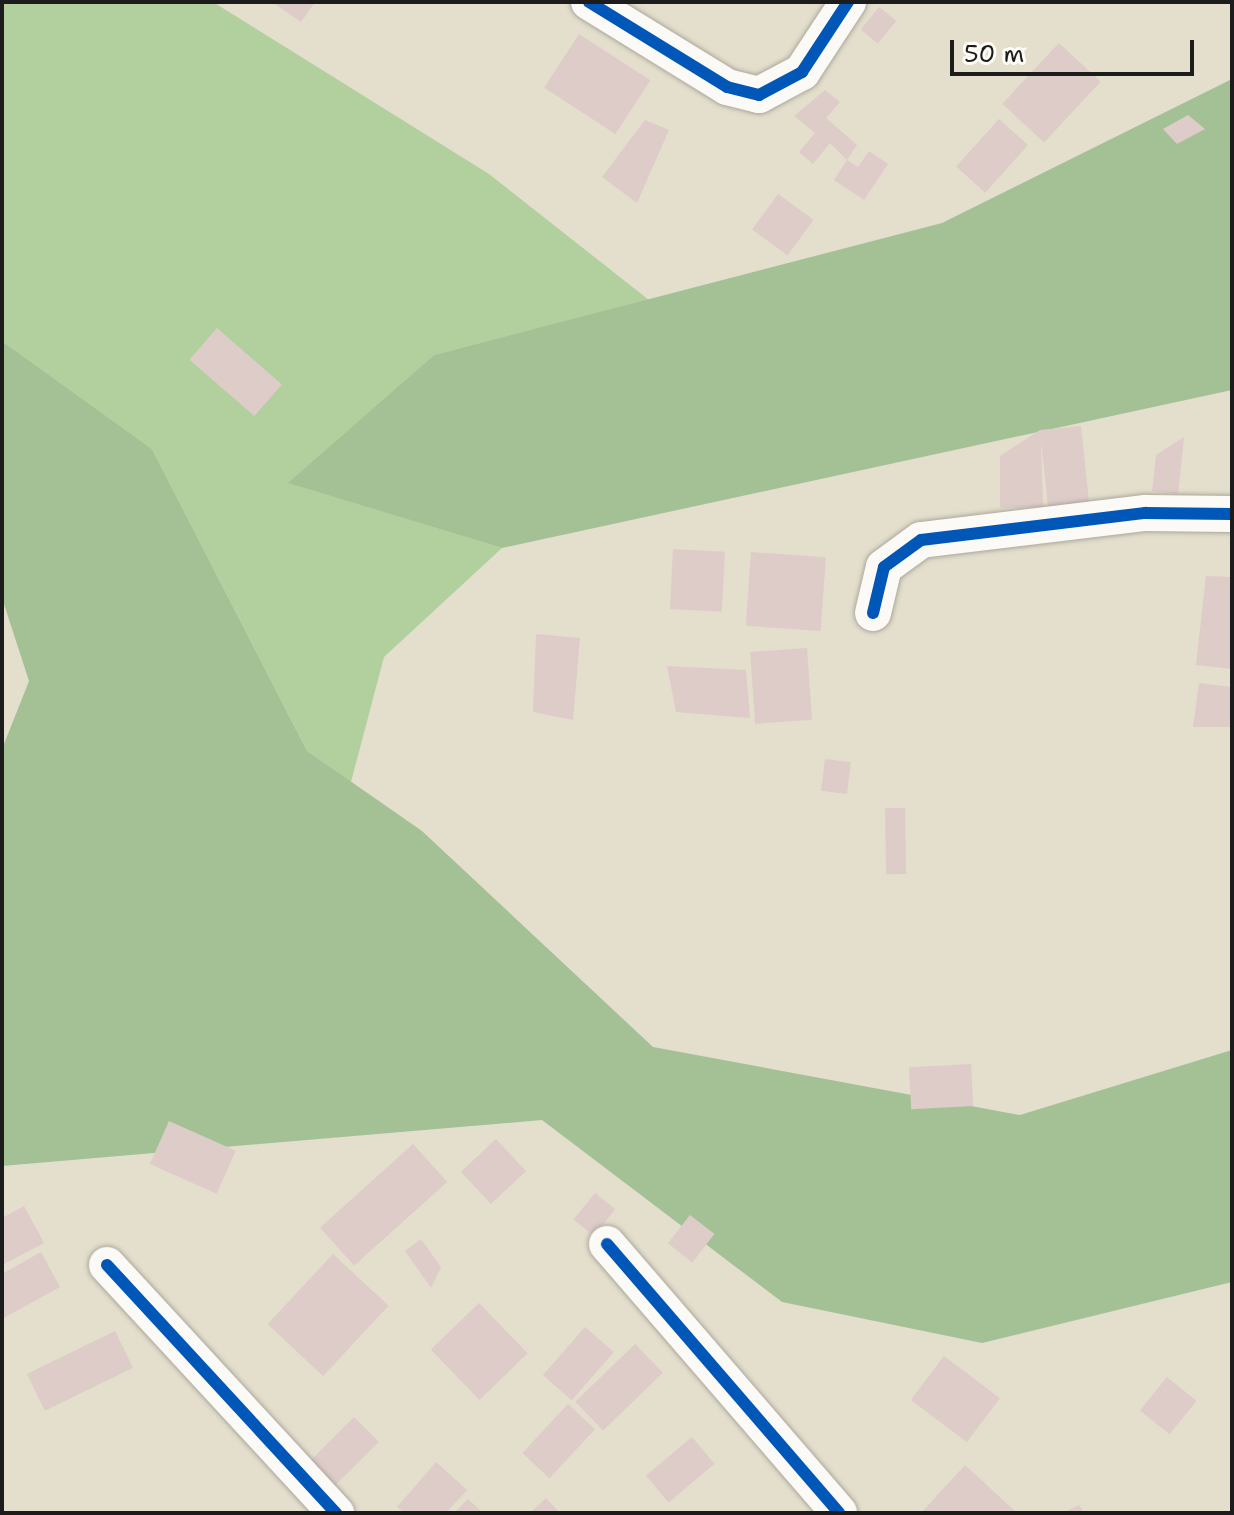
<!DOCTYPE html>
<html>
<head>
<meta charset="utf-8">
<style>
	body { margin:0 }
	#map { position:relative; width:1234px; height:1515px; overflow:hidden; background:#e4decc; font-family:"Shantell Sans",sans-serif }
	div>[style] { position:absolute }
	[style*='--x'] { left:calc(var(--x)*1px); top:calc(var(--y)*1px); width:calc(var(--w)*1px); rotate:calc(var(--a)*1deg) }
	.green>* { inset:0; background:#b2d09e }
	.forest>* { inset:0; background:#a4c196 }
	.building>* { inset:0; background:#deccc9; transform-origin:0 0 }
	.roads { filter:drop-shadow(0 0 2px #aca89d) drop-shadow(0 0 2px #aca89d) }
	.minor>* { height:36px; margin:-18px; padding:0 18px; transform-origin:18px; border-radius:18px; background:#fbfaf7 }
	.cycleway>* { height:12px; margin:-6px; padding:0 6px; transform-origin:6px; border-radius:6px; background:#0057b8 }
	span { translate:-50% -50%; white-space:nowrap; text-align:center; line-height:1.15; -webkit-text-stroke:6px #fdfcf7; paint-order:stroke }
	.frame { position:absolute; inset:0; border:4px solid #1c1c1c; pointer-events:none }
	.scale { position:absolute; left:950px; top:40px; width:244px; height:36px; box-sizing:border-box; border:4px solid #1c1c1c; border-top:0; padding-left:10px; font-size:24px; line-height:28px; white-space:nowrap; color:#1c1c1c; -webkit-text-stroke:6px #fdfcf7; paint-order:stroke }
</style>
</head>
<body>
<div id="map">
	<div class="green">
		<i style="clip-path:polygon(2px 2px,213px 2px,489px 174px,649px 300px,434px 355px,289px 483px,502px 548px,384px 657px,351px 782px,307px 751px,152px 449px,2px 341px)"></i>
	</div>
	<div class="forest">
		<i style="clip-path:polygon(1232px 79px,1232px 390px,502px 548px,288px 483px,434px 355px,942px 223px)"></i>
		<i style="clip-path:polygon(2px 341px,152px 449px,307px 751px,422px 831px,653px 1047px,1020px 1115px,1232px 1050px,1232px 1282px,982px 1343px,782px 1302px,542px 1120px,2px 1166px,2px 749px,29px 681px,2px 598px)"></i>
	</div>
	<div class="building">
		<i style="clip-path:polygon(272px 2px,315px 2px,301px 22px)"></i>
		<i style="left:879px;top:7px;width:22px;height:29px;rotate:39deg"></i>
		<i style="left:579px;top:34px;width:85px;height:64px;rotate:33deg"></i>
		<i style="left:1059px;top:43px;width:57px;height:83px;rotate:43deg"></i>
		<i style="clip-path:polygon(825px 90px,840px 102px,826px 118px,857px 145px,847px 160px,858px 167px,869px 151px,888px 164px,864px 200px,834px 180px,847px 160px,830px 143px,813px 164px,799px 152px,815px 133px,794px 116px)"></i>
		<i style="clip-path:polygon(1188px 115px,1205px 129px,1177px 144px,1163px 129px)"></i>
		<i style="left:999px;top:119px;width:39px;height:64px;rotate:42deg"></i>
		<i style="clip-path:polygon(645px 120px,669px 130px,637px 203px,602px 177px)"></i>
		<i style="left:778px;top:194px;width:44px;height:44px;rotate:36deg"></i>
		<i style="left:217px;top:328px;width:86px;height:42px;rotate:41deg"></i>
		<i style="clip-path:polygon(1081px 426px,1090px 511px,1049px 515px,1041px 440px,1043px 507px,1000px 508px,1000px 456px,1040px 430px)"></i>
		<i style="clip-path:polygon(1184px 437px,1178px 494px,1152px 491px,1156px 455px)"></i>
		<i style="left:673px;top:549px;width:52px;height:60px;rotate:3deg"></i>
		<i style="left:751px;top:552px;width:75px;height:74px;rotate:4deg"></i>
		<i style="clip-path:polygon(1206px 576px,1232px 577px,1232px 669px,1196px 665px)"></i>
		<i style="clip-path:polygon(536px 634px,580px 638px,573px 720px,533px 712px)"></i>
		<i style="left:807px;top:648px;width:72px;height:57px;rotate:86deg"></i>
		<i style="clip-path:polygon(667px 666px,746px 670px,750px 718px,676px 712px)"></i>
		<i style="clip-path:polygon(1199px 683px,1232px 687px,1232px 727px,1193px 727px)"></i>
		<i style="left:825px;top:759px;width:26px;height:32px;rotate:7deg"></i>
		<i style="left:905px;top:808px;width:66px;height:20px;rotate:89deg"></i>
		<i style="left:971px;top:1064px;width:42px;height:62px;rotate:87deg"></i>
		<i style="left:169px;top:1121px;width:73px;height:47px;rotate:24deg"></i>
		<i style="left:496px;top:1139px;width:44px;height:48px;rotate:47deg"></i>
		<i style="left:413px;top:1144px;width:51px;height:125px;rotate:48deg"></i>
		<i style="left:595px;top:1193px;width:26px;height:34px;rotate:39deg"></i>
		<i style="clip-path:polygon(24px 1206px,44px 1243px,2px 1265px,2px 1218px)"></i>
		<i style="left:690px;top:1215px;width:31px;height:36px;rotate:38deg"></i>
		<i style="clip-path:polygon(421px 1239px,441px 1267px,431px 1288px,405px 1251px)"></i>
		<i style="clip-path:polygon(41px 1252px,60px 1287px,2px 1319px,2px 1274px)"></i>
		<i style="left:333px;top:1254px;width:76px;height:96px;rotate:43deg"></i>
		<i style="left:479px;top:1303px;width:70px;height:67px;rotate:46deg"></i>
		<i style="left:585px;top:1327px;width:38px;height:64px;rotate:41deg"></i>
		<i style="left:115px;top:1331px;width:41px;height:98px;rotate:64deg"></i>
		<i style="left:635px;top:1344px;width:40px;height:83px;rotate:46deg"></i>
		<i style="left:944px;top:1356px;width:70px;height:55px;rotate:37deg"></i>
		<i style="left:1167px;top:1377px;width:38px;height:43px;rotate:39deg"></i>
		<i style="left:568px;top:1404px;width:37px;height:67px;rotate:43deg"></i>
		<i style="left:354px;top:1417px;width:35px;height:69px;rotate:45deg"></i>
		<i style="left:692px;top:1437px;width:35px;height:60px;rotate:50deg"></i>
		<i style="clip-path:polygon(436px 1462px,467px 1490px,446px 1513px,405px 1513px,397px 1507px)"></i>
		<i style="clip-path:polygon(965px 1465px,1017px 1513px,921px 1513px)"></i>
		<i style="clip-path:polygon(546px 1498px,560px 1513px,530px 1513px)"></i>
		<i style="clip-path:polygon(468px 1499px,483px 1513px,454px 1513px)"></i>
		<i style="clip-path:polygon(1079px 1505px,1084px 1513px,1063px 1513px)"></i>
	</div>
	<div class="roads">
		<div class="minor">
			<i style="--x:589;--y:2;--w:162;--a:31.6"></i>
			<i style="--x:727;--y:87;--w:33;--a:14"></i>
			<i style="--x:759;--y:95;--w:49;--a:-28.1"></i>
			<i style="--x:802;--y:72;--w:84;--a:-56.7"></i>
			<i style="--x:873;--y:613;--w:47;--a:-76.6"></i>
			<i style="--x:884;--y:567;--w:46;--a:-36.1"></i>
			<i style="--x:921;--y:540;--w:226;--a:-6.9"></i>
			<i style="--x:1145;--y:513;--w:87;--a:0.7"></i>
			<i style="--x:607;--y:1244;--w:355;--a:49.2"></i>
			<i style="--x:107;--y:1265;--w:338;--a:47.3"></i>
		</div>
	</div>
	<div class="cycleway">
		<i style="--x:589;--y:2;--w:162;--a:31.6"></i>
		<i style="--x:727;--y:87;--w:33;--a:14"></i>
		<i style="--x:759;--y:95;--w:49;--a:-28.1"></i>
		<i style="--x:802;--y:72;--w:84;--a:-56.7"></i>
		<i style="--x:873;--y:613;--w:47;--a:-76.6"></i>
		<i style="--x:884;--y:567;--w:46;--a:-36.1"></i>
		<i style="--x:921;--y:540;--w:226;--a:-6.9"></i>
		<i style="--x:1145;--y:513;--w:87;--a:0.7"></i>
		<i style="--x:607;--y:1244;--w:355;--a:49.2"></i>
		<i style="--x:107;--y:1265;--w:338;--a:47.3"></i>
	</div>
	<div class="frame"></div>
	<div class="scale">50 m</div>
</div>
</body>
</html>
